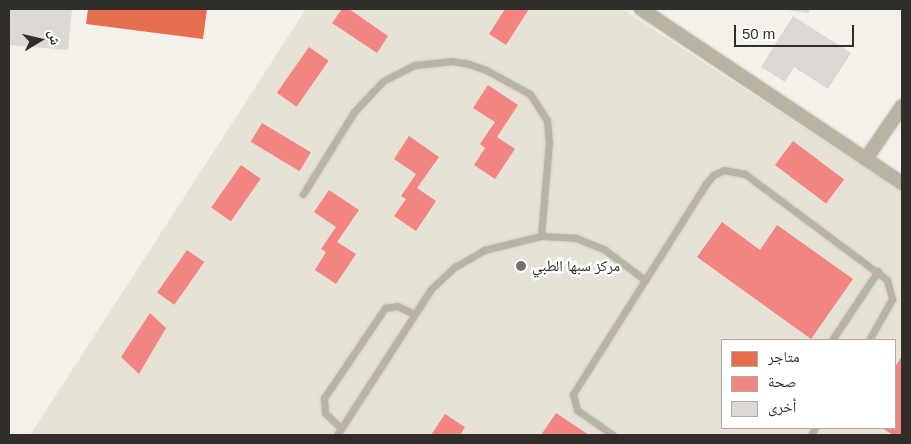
<!DOCTYPE html>
<html>
<head>
<meta charset="utf-8">
<style>
	body { margin:0 }
	#map { position:relative; width:911px; height:444px; overflow:hidden; background:#f4f1ea; font-family:Helvetica,"Noto Naskh Arabic",sans-serif }
	div>[style] { position:absolute }
	[style*='--x'] { left:calc(var(--x)*1px); top:calc(var(--y)*1px); width:calc(var(--w)*1px); rotate:calc(var(--a)*1deg) }
	.built>* { inset:0; background:#e6e2d5 }
	.shops>* { inset:0; background:#e76f51 }
	.health>* { inset:0; background:#f28482; transform-origin:0 0 }
	.building>* { inset:0; background:#dcd9d4 }
	.roads { filter:drop-shadow(0 0 1px #d0cdc8) drop-shadow(0 0 1px #d0cdc8) }
	.service>* { height:7px; margin:-3.5px; padding:0 3.5px; transform-origin:3.5px; border-radius:3.5px; background:#b9b3a4 }
	.minor>* { height:14px; margin:-7px; padding:0 7px; transform-origin:7px; border-radius:7px; background:#b9b3a4 }
	.dots>* { width:14px; height:14px; translate:-50% -50%; box-sizing:border-box; border:2px solid #fff; border-radius:50% }
	span { translate:-50% -50%; white-space:nowrap; text-align:center; line-height:1.15; -webkit-text-stroke:5px #fff; paint-order:stroke }
	.poi-label { font-size:15px; color:#302e2a }
	.left { translate:0 -50%; text-align:left }
	.frame { position:absolute; inset:0; border:10px solid #302e2a; pointer-events:none }
	.legend { position:absolute; left:721px; top:339px; width:175px; height:90px; box-sizing:border-box; background:#fff; border:1px solid #acabaa; margin:0; padding:6px 9px; list-style:none; font-size:15px; color:#302e2a }
	.legend li { display:flex; align-items:center; gap:10px; height:25px }
	.legend b { width:25px; border:1px solid #acabaa }
	.north { position:absolute; left:15px; top:15px; width:50px; height:50px; -webkit-text-stroke:4px #fff; paint-order:stroke; rotate:81deg; font-size:14px; font-weight:700; line-height:20px; text-align:center; color:#302e2a }
	.north::after { content:''; display:block; margin:auto; width:18px; height:22px; background:#302e2a; clip-path:polygon(50% 0,100% 100%,50% 72%,0 100%) }
	.scale { position:absolute; left:734px; top:25px; width:120px; height:22px; box-sizing:border-box; border:2px solid #302e2a; border-top:0; padding-left:6px; font-size:15px; line-height:18px; white-space:nowrap; color:#302e2a; -webkit-text-stroke:4px #fff; paint-order:stroke }
</style>
</head>
<body>
<div id="map">
	<div class="built">
		<i style="clip-path:polygon(evenodd,306px 9px,622px 9px,902px 192px,902px 435px,30px 435px,306px 9px,722px 340px,895px 340px,895px 428px,722px 428px,722px 340px)"></i>
	</div>
	<div class="shops">
		<i style="clip-path:polygon(88px 9px,207px 9px,203px 39px,86px 24px)"></i>
	</div>
	<div class="health">
		<i style="clip-path:polygon(342px 9px,349px 9px,388px 36px,377px 53px,332px 23px)"></i>
		<i style="clip-path:polygon(505px 9px,529px 9px,506px 45px,489px 34px)"></i>
		<i style="left:309px;top:47px;width:24px;height:56px;rotate:35deg"></i>
		<i style="clip-path:polygon(488px 85px,518px 105px,497px 137px,515px 149px,495px 179px,474px 165px,485px 148px,480px 144px,495px 122px,473px 108px)"></i>
		<i style="left:262px;top:123px;width:57px;height:22px;rotate:31deg"></i>
		<i style="clip-path:polygon(409px 136px,439px 157px,417px 188px,436px 201px,416px 231px,394px 216px,406px 199px,401px 196px,416px 174px,394px 159px)"></i>
		<i style="left:793px;top:141px;width:64px;height:30px;rotate:37deg"></i>
		<i style="left:241px;top:165px;width:24px;height:52px;rotate:35deg"></i>
		<i style="clip-path:polygon(329px 190px,359px 210px,337px 242px,356px 254px,336px 284px,315px 270px,326px 252px,321px 249px,336px 227px,314px 212px)"></i>
		<i style="clip-path:polygon(722px 222px,760px 250px,777px 225px,853px 279px,811px 339px,697px 257px)"></i>
		<i style="left:187px;top:250px;width:21px;height:52px;rotate:35deg"></i>
		<i style="clip-path:polygon(150px 313px,166px 328px,139px 374px,121px 357px)"></i>
		<i style="clip-path:polygon(902px 356px,902px 435px,893px 435px,882px 428px,895px 428px,895px 367px)"></i>
		<i style="clip-path:polygon(556px 413px,589px 435px,541px 435px)"></i>
		<i style="clip-path:polygon(445px 414px,465px 427px,460px 435px,431px 435px)"></i>
	</div>
	<div class="building">
		<i style="clip-path:polygon(9px 9px,72px 9px,68px 50px,9px 45px)"></i>
		<i style="clip-path:polygon(777px 9px,810px 9px,809px 13px)"></i>
		<i style="clip-path:polygon(793px 16px,851px 53px,828px 89px,794px 67px,785px 82px,761px 67px)"></i>
	</div>
	<div class="roads">
		<div class="service">
			<i style="--x:303;--y:194;--w:97;--a:-58.1"></i>
			<i style="--x:354;--y:112;--w:42;--a:-46.9"></i>
			<i style="--x:383;--y:81;--w:36;--a:-27"></i>
			<i style="--x:415;--y:65;--w:36;--a:-6"></i>
			<i style="--x:451;--y:61;--w:18;--a:9"></i>
			<i style="--x:469;--y:64;--w:18;--a:19"></i>
			<i style="--x:486;--y:70;--w:50;--a:28.6"></i>
			<i style="--x:530;--y:94;--w:31;--a:57"></i>
			<i style="--x:547;--y:120;--w:22;--a:85"></i>
			<i style="--x:549;--y:142;--w:94;--a:94.9"></i>
			<i style="--x:832;--y:340;--w:83;--a:-56.3"></i>
			<i style="--x:341;--y:428;--w:22;--a:-137"></i>
			<i style="--x:325;--y:413;--w:15;--a:-94"></i>
			<i style="--x:324;--y:398;--w:109;--a:-55.9"></i>
			<i style="--x:385;--y:308;--w:12;--a:-9"></i>
			<i style="--x:397;--y:306;--w:19;--a:25"></i>
			<i style="--x:337;--y:435;--w:174;--a:-57.2"></i>
			<i style="--x:431;--y:289;--w:33;--a:-43"></i>
			<i style="--x:455;--y:267;--w:34;--a:-30"></i>
			<i style="--x:484;--y:250;--w:59;--a:-13.8"></i>
			<i style="--x:541;--y:236;--w:35;--a:3"></i>
			<i style="--x:576;--y:238;--w:31;--a:22"></i>
			<i style="--x:605;--y:250;--w:50;--a:36.9"></i>
			<i style="--x:613;--y:435;--w:44;--a:-145.2"></i>
			<i style="--x:577;--y:410;--w:16;--a:-104"></i>
			<i style="--x:573;--y:394;--w:249;--a:-57.7"></i>
			<i style="--x:706;--y:184;--w:11;--a:-52"></i>
			<i style="--x:713;--y:175;--w:12;--a:-24"></i>
			<i style="--x:724;--y:170;--w:21;--a:11"></i>
			<i style="--x:745;--y:174;--w:177;--a:36.7"></i>
			<i style="--x:887;--y:280;--w:20;--a:75"></i>
			<i style="--x:892;--y:299;--w:47;--a:119.3"></i>
			<i style="--x:811;--y:435;--w:8;--a:-60"></i>
		</div>
		<div class="minor">
			<i style="--x:641;--y:9;--w:314;--a:33.7"></i>
			<i style="--x:866;--y:159;--w:64;--a:-55.8"></i>
		</div>
	</div>
	<div class="dots">
		<i style="left:521px;top:266px;background:#75726d"></i>
	</div>
	<div class="poi-label">
		<span class="left" style="left:532px;top:266px">مركز سبها الطبي</span>
	</div>
	<div class="frame"></div>
	<ul class="legend">
	<li><b style="height:14px;background:#e76f51"></b>متاجر</li>
	<li><b style="height:14px;background:#f28482"></b>صحة</li>
	<li><b style="height:14px;background:#dcd9d4"></b>أخرى</li>
	</ul>
	<div class="north">ش</div>
	<div class="scale">50 m</div>
</div>
</body>
</html>
